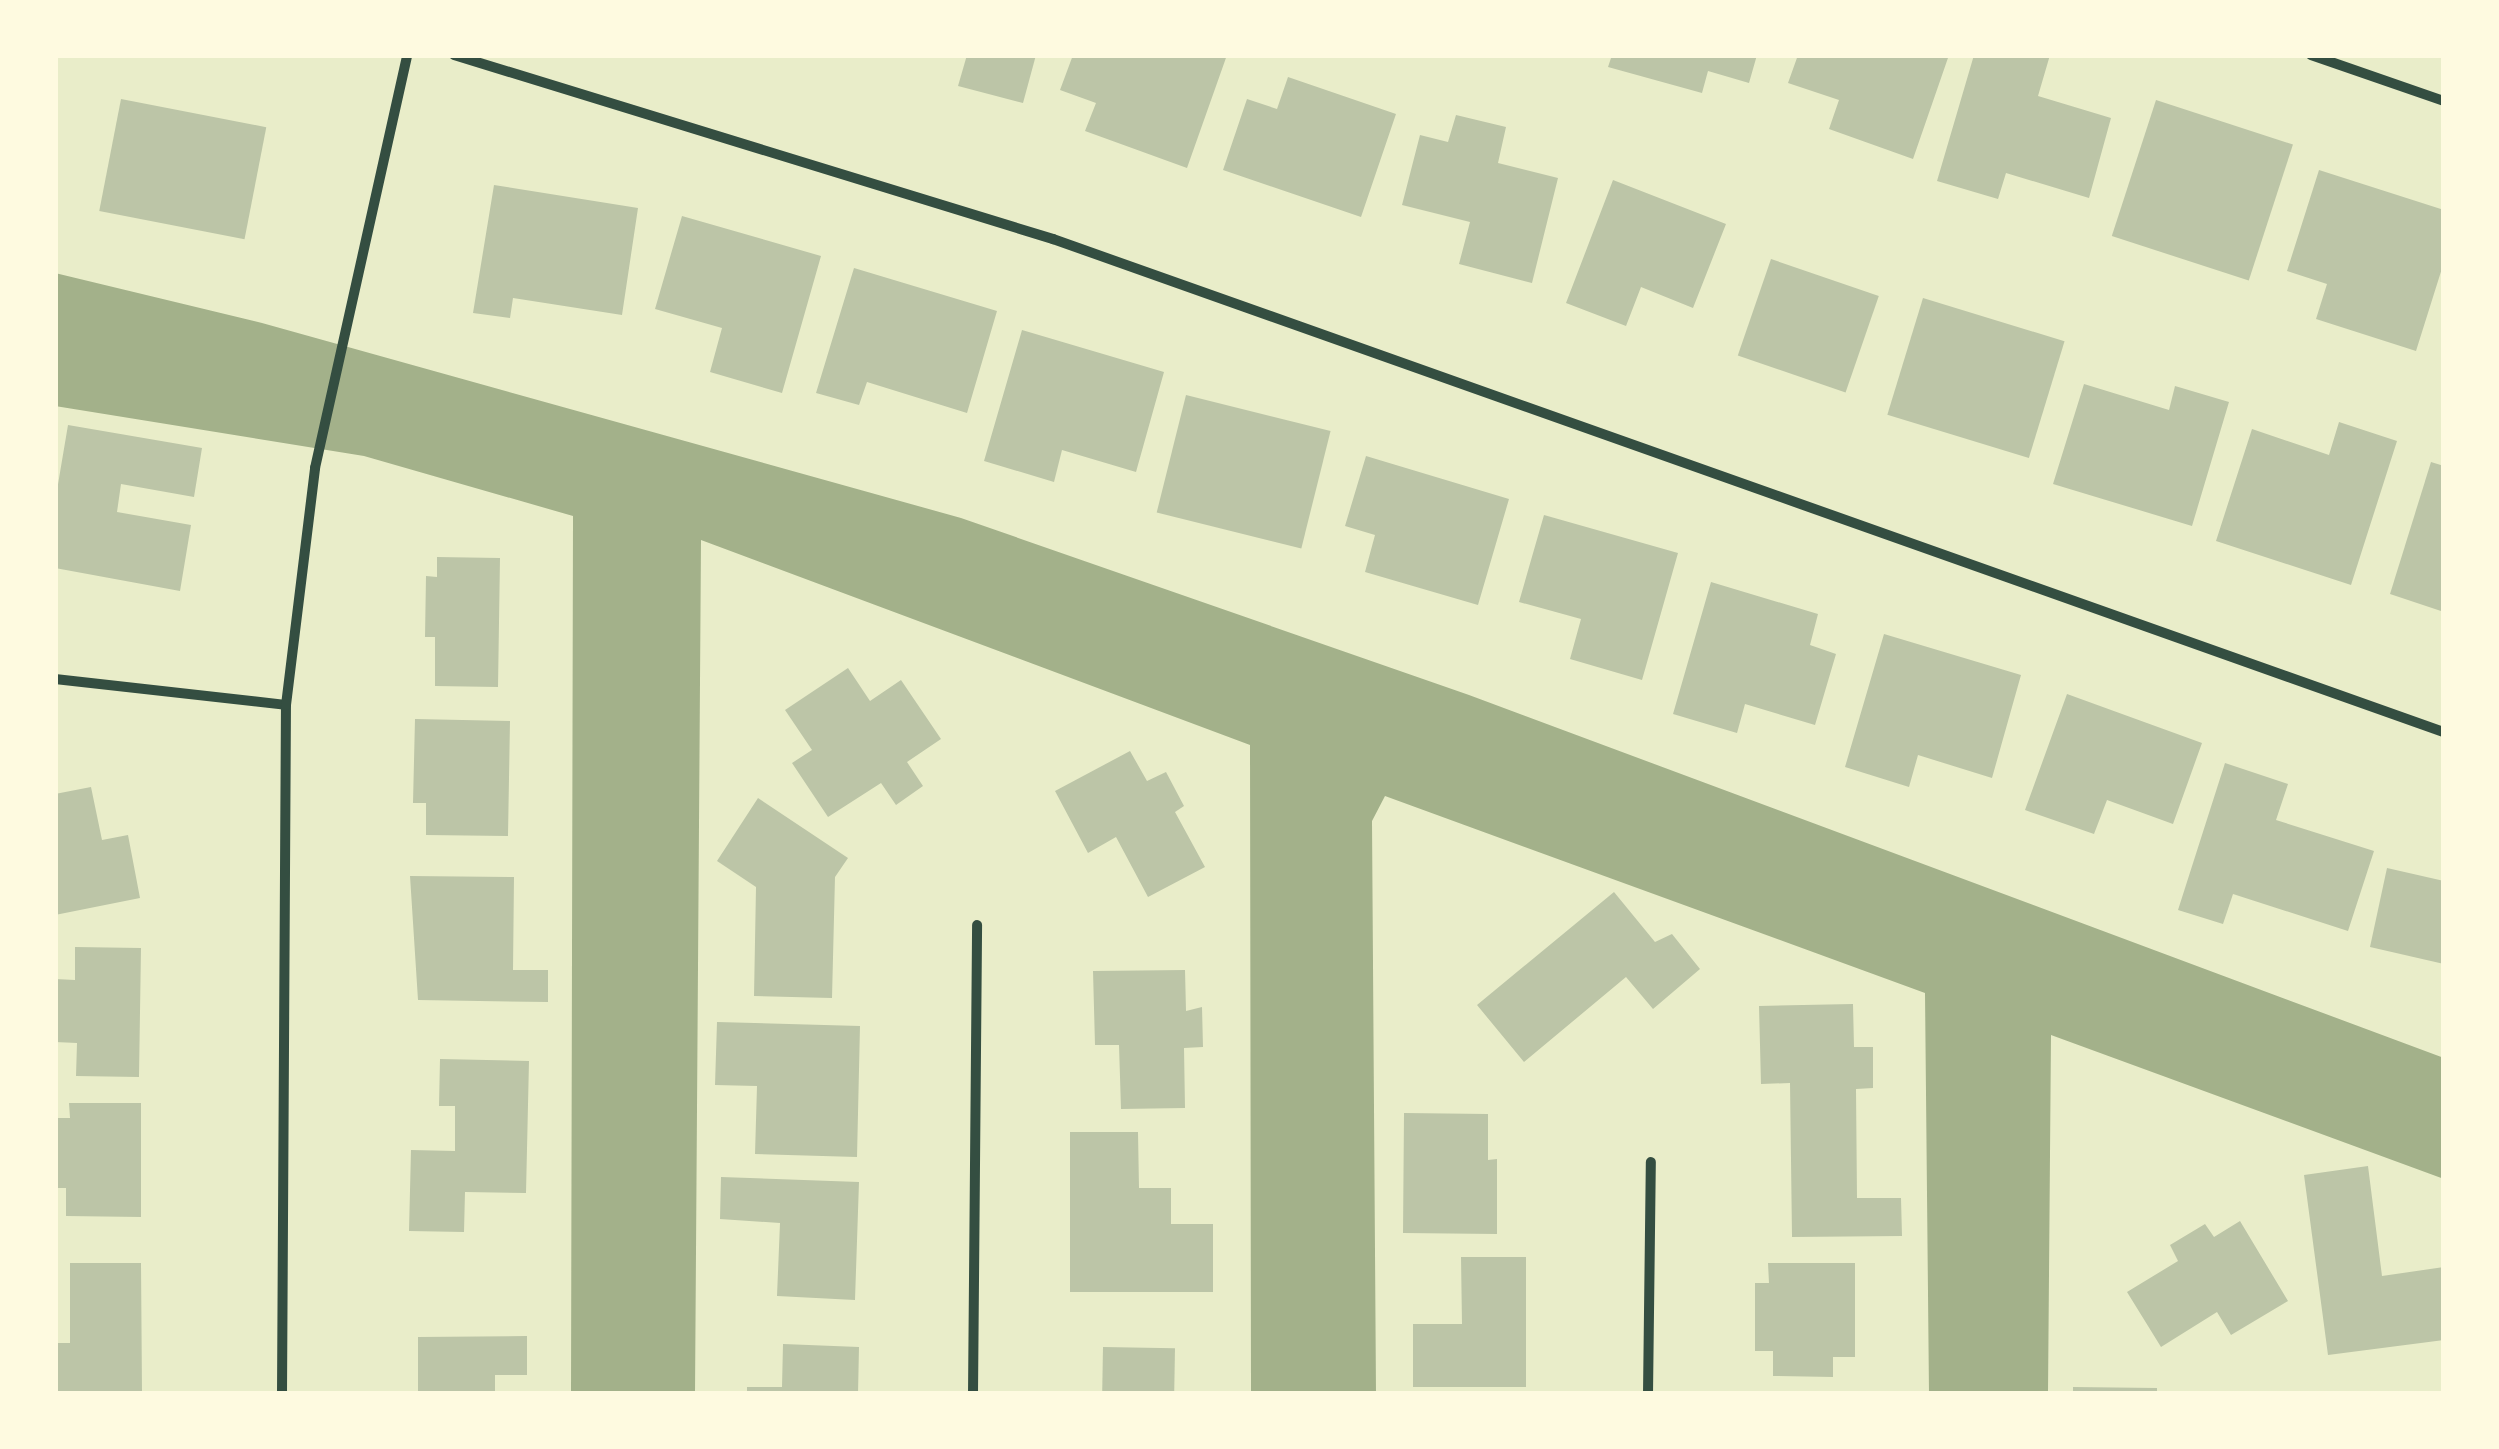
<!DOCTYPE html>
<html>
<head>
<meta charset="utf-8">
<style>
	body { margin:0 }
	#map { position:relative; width:2499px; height:1449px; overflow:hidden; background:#e9edc9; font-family:"PT Serif",serif }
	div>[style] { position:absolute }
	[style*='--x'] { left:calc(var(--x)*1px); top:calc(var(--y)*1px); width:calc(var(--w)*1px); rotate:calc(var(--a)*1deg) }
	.water>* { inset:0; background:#a3b18a }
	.building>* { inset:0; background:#bcc5a7; transform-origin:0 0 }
	.minor>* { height:10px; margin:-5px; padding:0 5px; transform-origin:5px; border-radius:5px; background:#344e41 }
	span { translate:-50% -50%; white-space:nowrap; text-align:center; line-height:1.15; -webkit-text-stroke:10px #fefae0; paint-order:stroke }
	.frame { position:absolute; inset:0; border:58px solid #fefae0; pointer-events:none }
</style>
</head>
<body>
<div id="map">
	<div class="water">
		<i style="clip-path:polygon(55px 273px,262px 323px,961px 518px,1469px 695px,2444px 1058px,2444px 1179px,2051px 1035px,2048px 1394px,1929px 1394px,1925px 993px,1385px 796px,1372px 821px,1376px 1394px,1251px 1394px,1250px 745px,701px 540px,695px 1394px,571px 1394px,573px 516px,364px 456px,55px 406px)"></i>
	</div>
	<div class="building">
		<i style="clip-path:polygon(967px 55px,1036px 55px,1023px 103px,958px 86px)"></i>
		<i style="clip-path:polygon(1073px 55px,1227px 55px,1187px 168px,1085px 131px,1096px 103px,1060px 90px)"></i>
		<i style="clip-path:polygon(1612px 55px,1757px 55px,1749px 83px,1708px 71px,1702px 93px,1608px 67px)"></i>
		<i style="clip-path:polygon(1798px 55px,1949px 55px,1913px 159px,1829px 129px,1839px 100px,1788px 83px)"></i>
		<i style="clip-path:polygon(1974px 55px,2050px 55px,2038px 96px,2111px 118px,2089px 198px,2006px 173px,1998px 199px,1937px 181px)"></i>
		<i style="clip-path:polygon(1288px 77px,1396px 114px,1361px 217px,1223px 170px,1247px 99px,1277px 109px)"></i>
		<i style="left:121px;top:99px;width:148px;height:114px;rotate:11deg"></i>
		<i style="left:2156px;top:100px;width:144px;height:143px;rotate:18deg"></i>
		<i style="clip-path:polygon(1456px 115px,1506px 127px,1498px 163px,1558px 178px,1532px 283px,1459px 264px,1470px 222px,1402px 205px,1420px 135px,1448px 142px)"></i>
		<i style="clip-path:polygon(2319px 170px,2444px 210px,2444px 262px,2416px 351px,2316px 319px,2327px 284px,2287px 271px)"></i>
		<i style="clip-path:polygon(1613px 180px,1726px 224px,1693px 308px,1641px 287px,1626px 326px,1566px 303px)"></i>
		<i style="clip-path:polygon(494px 185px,638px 208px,622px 315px,513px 298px,510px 318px,473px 313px)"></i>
		<i style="clip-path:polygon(682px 216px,821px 256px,782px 393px,710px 372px,722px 328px,655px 309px)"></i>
		<i style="left:1771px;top:259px;width:114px;height:102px;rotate:19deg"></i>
		<i style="clip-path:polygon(854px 268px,997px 311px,967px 413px,867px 382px,859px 405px,816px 393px)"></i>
		<i style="left:1923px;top:298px;width:148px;height:122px;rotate:17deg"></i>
		<i style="clip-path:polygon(1022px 330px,1164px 372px,1136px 472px,1062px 450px,1054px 482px,984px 461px)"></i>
		<i style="clip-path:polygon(2084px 384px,2169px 410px,2175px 386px,2229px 402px,2192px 526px,2053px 484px)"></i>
		<i style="left:1186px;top:395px;width:149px;height:121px;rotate:14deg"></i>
		<i style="clip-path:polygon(2339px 422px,2397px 441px,2351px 585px,2216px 541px,2252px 429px,2329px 455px)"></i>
		<i style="clip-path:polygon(68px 425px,202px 448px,194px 497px,121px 484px,117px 512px,191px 525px,180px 591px,55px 568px,55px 502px)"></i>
		<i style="clip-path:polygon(1366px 456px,1509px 499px,1478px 605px,1365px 572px,1375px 535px,1345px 526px)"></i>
		<i style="clip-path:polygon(2431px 462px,2444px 466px,2444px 612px,2390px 594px)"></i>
		<i style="clip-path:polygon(1544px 515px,1678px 553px,1642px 680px,1570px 659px,1581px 619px,1519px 602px)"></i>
		<i style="clip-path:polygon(437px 557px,500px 558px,498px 687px,435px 686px,435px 637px,425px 637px,426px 576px,437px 577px)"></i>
		<i style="clip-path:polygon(1711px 582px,1818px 614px,1810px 645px,1836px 654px,1815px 725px,1745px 704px,1737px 733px,1673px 714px)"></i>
		<i style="clip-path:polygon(1884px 634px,2021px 675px,1992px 778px,1918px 755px,1909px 787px,1845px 767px)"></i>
		<i style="clip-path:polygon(848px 668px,870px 701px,901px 680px,941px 739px,907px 762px,923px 786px,896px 805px,881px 783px,828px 817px,792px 763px,812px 750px,785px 710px)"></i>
		<i style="clip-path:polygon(2067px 694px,2202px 743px,2173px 824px,2107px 800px,2094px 834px,2025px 810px)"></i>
		<i style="clip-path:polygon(415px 719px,510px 721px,508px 836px,426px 835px,426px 803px,413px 803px)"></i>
		<i style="clip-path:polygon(1130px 751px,1147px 781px,1166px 772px,1184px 806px,1175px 812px,1205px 867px,1148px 897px,1116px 837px,1088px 853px,1055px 791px)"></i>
		<i style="clip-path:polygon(2225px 763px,2288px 784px,2276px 820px,2374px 851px,2348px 931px,2233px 894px,2223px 924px,2178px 910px)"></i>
		<i style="clip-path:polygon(91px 787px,102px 840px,128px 835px,140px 898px,55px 915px,55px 794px)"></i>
		<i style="clip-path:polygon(758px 798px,848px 858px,835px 877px,832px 998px,754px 996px,756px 887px,717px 861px)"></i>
		<i style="clip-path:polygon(2387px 868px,2444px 881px,2444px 964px,2370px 947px)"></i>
		<i style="clip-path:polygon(410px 876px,514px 877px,513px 970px,548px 970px,548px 1002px,418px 1000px)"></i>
		<i style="clip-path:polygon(1614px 892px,1655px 942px,1672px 934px,1700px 969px,1653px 1009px,1626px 977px,1524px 1062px,1477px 1005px)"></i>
		<i style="clip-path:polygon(75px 947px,141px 948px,139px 1077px,76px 1076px,77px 1043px,55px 1042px,55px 979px,75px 980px)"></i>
		<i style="clip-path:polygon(1185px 970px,1186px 1011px,1202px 1007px,1203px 1047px,1184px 1048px,1185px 1108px,1121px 1109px,1119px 1045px,1095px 1045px,1093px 971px)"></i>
		<i style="clip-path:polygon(1853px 1004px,1854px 1047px,1873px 1047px,1873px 1088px,1856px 1089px,1857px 1198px,1901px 1198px,1902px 1236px,1792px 1237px,1790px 1083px,1761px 1084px,1759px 1006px)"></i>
		<i style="clip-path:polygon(717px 1022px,860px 1026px,857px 1157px,755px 1154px,757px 1086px,715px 1085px)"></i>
		<i style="clip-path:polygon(440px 1059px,529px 1061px,526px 1193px,465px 1192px,464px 1232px,409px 1231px,411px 1150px,455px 1151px,455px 1106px,439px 1106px)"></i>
		<i style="clip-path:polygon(69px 1103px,141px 1103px,141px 1217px,66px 1216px,66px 1188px,55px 1188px,55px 1118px,70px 1118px)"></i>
		<i style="clip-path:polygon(1404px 1113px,1488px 1114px,1488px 1160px,1497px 1159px,1497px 1234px,1403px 1233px)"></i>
		<i style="clip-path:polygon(1070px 1132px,1138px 1132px,1139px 1188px,1171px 1188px,1171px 1224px,1213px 1224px,1213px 1292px,1070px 1292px)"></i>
		<i style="clip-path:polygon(2368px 1166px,2382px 1276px,2444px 1267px,2444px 1340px,2328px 1355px,2304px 1175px)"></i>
		<i style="clip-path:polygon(721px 1177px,859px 1182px,855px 1300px,777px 1296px,780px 1223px,720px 1219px)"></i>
		<i style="clip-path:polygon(2240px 1221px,2288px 1301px,2231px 1335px,2217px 1312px,2161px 1347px,2127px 1292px,2178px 1261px,2170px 1245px,2205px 1224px,2214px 1237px)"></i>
		<i style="clip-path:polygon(1461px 1257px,1526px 1257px,1526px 1387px,1413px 1387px,1413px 1324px,1462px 1324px)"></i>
		<i style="clip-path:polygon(70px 1263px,141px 1263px,142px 1391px,55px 1391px,55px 1343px,70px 1343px)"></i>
		<i style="clip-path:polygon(1768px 1263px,1855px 1263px,1855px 1357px,1833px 1357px,1833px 1377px,1773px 1376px,1773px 1351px,1755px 1351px,1755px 1283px,1769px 1283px)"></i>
		<i style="clip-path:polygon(527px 1336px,527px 1375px,495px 1375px,495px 1394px,418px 1394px,418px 1337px)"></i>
		<i style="clip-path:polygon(783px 1344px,859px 1347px,858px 1394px,747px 1394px,747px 1387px,782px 1387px)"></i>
		<i style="left:1103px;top:1347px;width:72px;height:47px;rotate:1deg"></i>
		<i style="clip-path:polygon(2073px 1387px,2157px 1388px,2157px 1394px,2073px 1394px)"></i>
	</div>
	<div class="minor">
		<i style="--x:454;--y:55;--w:627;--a:17.08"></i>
		<i style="--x:1053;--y:239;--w:1476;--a:19.52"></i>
		<i style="--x:2311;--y:55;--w:141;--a:19.1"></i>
		<i style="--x:55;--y:679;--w:232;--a:6.4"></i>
		<i style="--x:282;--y:1394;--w:689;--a:-89.67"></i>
		<i style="--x:286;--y:705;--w:239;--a:-83"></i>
		<i style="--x:315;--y:468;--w:423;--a:-77.4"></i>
		<i style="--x:973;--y:1394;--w:469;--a:-89.5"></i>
		<i style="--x:1648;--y:1394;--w:232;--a:-89.3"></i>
	</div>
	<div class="frame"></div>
</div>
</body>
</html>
